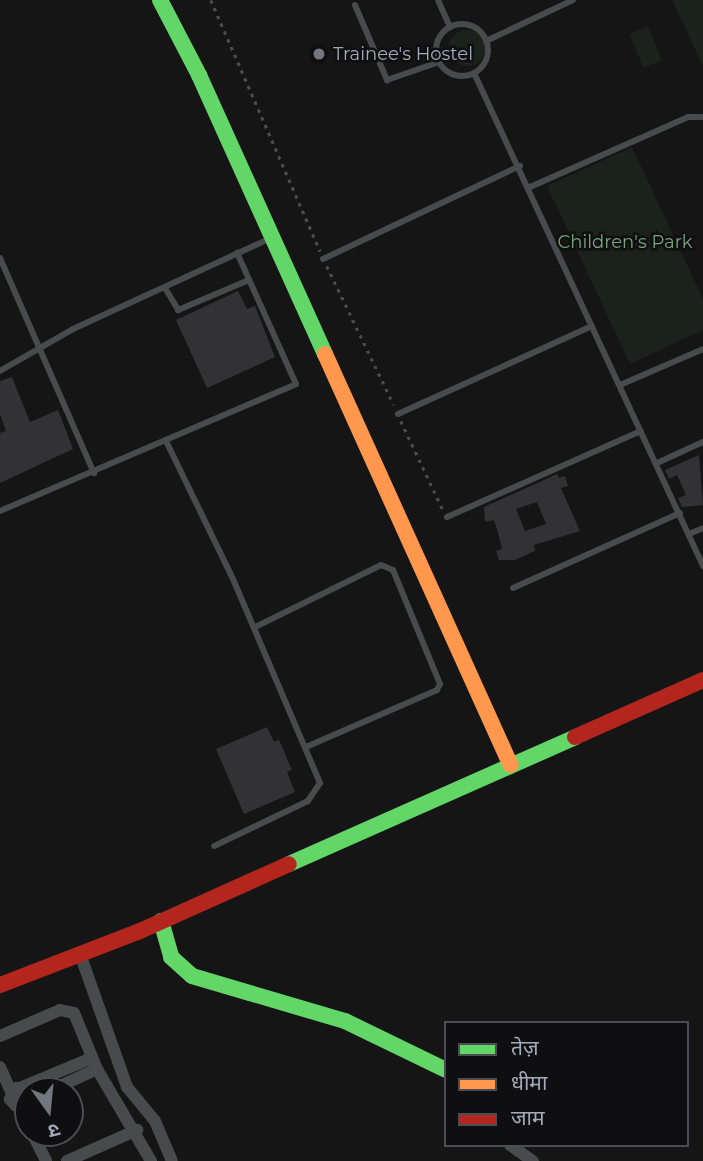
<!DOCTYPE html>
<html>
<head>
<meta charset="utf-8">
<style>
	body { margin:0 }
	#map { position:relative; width:703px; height:1161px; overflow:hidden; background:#151515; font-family:Montserrat,"Noto Sans Devanagari",sans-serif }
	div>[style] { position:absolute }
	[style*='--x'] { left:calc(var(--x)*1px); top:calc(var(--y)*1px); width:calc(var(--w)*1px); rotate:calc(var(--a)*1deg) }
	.green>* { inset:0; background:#1a221b; transform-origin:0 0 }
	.round { border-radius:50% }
	.building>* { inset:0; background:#323234 }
	.path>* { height:2.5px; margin-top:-1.25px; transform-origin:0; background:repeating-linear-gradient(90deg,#4a4c4f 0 3.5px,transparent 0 8.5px) }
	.lane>* { height:6px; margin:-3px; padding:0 3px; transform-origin:3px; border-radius:3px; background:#484a4e }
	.lane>.ring { margin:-3px; padding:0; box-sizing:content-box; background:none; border:6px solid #484a4e; border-radius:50% }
	.street>* { height:12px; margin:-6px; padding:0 6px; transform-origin:6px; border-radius:6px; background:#484a4e }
	.fast>* { height:16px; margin:-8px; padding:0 8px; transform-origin:8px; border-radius:8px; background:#63d668 }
	.slow>* { height:16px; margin:-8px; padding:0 8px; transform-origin:8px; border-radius:8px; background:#ff974d }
	.jam>* { height:16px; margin:-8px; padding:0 8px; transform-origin:8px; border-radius:8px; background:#b3261e }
	.dots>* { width:19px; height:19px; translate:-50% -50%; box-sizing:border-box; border:4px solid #0f0f11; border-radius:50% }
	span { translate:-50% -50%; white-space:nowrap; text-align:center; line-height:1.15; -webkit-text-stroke:5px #0f0f11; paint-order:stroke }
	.poi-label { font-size:18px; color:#a4aab7 }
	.left { translate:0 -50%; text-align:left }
	.park-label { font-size:18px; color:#79a47b }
	.legend { position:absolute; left:444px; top:1021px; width:245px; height:126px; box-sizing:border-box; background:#0f0f11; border:2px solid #4b4d53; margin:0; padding:9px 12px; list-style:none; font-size:21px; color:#a4aab7 }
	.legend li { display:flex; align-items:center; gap:14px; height:35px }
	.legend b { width:35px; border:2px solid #4b4d53 }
	.north { position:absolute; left:14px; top:1077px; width:70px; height:70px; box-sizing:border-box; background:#0f0f11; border:2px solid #4b4d53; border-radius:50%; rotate:165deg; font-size:19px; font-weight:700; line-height:28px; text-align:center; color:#a4aab7 }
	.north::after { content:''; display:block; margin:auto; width:24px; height:32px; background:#72767e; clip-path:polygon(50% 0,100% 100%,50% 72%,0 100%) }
</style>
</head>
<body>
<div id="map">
	<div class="green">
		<i style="clip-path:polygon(672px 0,703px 0,703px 66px)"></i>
		<i style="left:648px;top:26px;width:37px;height:20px;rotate:68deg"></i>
		<i class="round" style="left:449px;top:30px;width:36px;height:36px"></i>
		<i style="clip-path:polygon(632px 147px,703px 299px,703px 330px,630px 364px,547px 186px)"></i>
	</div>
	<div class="building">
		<i style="clip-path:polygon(238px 291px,247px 309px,255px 306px,275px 357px,207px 388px,176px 320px)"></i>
		<i style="clip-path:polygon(12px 377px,30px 422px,58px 410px,73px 449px,0 483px,0 433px,6px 431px,0 414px,0 381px)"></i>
		<i style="clip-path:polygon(699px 455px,703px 505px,682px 507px,678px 498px,686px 495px,677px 475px,669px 479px,665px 470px)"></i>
		<i style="clip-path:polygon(evenodd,557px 474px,559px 478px,565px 476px,568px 486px,561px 488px,580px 531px,534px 545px,535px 551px,515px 560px,499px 560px,496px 551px,502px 549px,497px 529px,494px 520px,485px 522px,484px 507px,557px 474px,537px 502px,546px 524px,525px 531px,516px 509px,537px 502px)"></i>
		<i style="clip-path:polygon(267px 727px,274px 742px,279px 740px,292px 770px,287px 772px,295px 792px,244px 814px,216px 749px)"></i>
	</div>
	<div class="path">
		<i style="--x:211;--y:0;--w:274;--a:66.5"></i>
		<i style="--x:327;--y:266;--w:154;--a:64.3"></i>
		<i style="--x:401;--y:421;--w:98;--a:64.7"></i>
	</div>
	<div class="lane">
		<i style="--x:438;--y:0;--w:30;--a:66"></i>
		<i style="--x:355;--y:5;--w:82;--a:66.9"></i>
		<i style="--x:387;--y:80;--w:55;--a:-19.1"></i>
		<i class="ring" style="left:436px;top:24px;width:46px;height:46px"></i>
		<i style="--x:486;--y:41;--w:96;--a:-25.2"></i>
		<i style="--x:474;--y:73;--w:544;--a:65.08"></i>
		<i style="--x:530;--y:187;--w:173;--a:-23.9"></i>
		<i style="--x:688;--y:117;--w:15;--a:0"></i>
		<i style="--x:0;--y:258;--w:235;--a:66.4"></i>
		<i style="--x:323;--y:259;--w:218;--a:-25.3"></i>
		<i style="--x:165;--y:288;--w:26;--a:59"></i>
		<i style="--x:178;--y:310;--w:77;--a:-22.9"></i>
		<i style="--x:0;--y:371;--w:84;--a:-29.9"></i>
		<i style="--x:73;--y:329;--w:218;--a:-24.7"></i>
		<i style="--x:620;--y:385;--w:90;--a:-23.4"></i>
		<i style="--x:398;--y:414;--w:213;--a:-24.4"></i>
		<i style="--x:167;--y:443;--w:151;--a:64.1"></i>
		<i style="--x:233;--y:579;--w:222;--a:66.9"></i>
		<i style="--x:320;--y:783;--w:22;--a:124"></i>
		<i style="--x:308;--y:801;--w:104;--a:154.4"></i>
		<i style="--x:657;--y:463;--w:51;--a:-24.5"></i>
		<i style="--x:0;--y:511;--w:322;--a:-23.2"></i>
		<i style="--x:296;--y:384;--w:144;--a:-114.2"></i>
		<i style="--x:447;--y:517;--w:212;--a:-23.9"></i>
		<i style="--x:689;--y:534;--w:15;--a:-23"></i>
		<i style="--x:513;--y:588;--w:183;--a:-24.2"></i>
		<i style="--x:255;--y:627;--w:140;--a:-26.2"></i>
		<i style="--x:381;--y:565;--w:13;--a:23"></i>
		<i style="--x:393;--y:570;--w:123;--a:67.6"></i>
		<i style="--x:440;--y:684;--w:7;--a:117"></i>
		<i style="--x:437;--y:690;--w:141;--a:156.5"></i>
	</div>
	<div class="street">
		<i style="--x:80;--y:954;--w:141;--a:70.5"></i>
		<i style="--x:127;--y:1087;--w:44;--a:50.5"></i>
		<i style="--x:155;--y:1121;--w:43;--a:67"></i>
		<i style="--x:0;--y:1036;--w:65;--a:-23.4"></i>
		<i style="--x:60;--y:1010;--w:14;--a:12"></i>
		<i style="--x:74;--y:1013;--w:61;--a:67.7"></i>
		<i style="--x:97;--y:1069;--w:107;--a:59.6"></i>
		<i style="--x:0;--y:1067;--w:27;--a:66"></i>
		<i style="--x:22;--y:1087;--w:76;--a:-22.5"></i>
		<i style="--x:28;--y:1091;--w:12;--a:-166"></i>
		<i style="--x:16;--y:1088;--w:13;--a:119"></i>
		<i style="--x:10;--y:1099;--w:9;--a:49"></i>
		<i style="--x:16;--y:1106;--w:13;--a:-18"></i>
		<i style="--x:49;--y:1091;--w:53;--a:-24.6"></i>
		<i style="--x:19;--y:1107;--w:19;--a:62"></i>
		<i style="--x:32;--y:1133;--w:31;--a:63"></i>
		<i style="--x:510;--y:1145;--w:28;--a:35"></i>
		<i style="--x:67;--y:1161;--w:77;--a:-23.9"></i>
	</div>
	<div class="fast">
		<i style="--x:160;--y:0;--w:85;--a:62.5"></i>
		<i style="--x:199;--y:75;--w:306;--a:65.7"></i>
		<i style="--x:289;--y:864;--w:313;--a:-23.9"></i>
		<i style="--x:161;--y:921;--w:37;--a:74"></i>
		<i style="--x:171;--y:957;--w:28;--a:42"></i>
		<i style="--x:192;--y:976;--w:159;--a:16.4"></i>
		<i style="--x:345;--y:1021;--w:112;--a:25.9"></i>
	</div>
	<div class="slow">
		<i style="--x:325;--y:354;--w:451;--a:65.7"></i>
	</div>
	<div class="jam">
		<i style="--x:575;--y:737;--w:140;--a:-24"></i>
		<i style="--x:0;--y:985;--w:150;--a:-21.1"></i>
		<i style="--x:140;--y:931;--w:163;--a:-24.2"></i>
	</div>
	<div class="dots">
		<i style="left:319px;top:54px;background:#72767e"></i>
	</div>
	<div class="poi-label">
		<span class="left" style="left:333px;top:54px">Trainee's Hostel</span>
	</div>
	<div class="park-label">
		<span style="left:625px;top:242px">Children's Park</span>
	</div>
	<ul class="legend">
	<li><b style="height:9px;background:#63d668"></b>तेज़</li>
	<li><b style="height:9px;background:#ff974d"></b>धीमा</li>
	<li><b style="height:9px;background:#b3261e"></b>जाम</li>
	</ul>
	<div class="north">उ</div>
</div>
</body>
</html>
